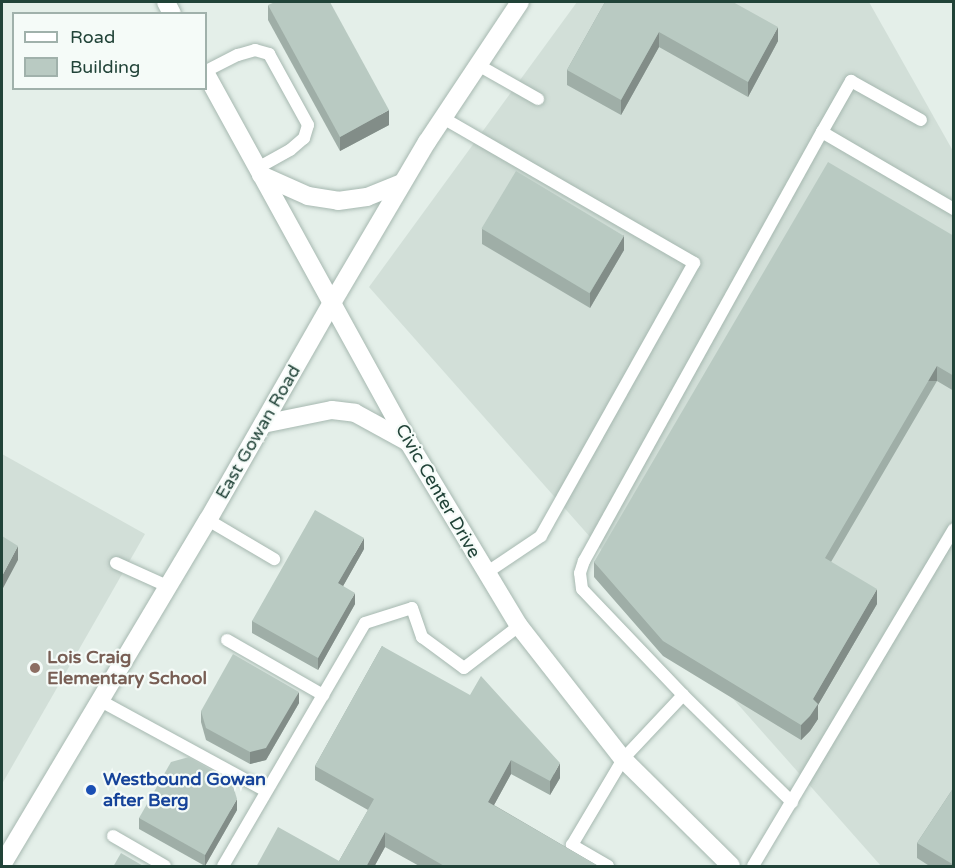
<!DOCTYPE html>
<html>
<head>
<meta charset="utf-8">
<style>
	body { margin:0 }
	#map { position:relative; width:955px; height:868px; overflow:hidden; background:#e4efe9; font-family:"Varela Round",sans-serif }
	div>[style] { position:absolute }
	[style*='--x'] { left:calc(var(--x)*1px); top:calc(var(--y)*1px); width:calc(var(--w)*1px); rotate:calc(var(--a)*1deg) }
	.built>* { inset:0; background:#d2dfd8 }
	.roads { filter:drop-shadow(0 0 2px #a6b8b0) drop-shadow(0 0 2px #a6b8b0) }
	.service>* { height:12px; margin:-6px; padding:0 6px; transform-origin:6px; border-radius:6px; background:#fff }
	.minor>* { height:18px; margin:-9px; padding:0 9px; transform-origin:9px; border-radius:9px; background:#fff }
	.tertiary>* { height:18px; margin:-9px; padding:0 9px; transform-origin:9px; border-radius:9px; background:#fff }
	.wall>* { inset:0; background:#9faea7 }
	.shaded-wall>* { inset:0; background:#828d88; transform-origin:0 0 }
	.building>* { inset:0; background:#b9cac2; transform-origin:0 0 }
	.dots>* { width:16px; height:16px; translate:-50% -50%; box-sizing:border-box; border:3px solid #f5fbf8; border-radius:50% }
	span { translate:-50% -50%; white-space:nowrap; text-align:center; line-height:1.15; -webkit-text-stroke:4.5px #f5fbf8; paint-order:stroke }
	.street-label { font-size:18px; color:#214338 }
	.education-label { font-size:18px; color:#785e54; font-weight:700 }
	.left { translate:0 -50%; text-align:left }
	.transit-label { font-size:18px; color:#164399; font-weight:700 }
	.frame { position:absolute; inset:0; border:3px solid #214338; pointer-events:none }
	.legend { position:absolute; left:12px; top:12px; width:195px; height:78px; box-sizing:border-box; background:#f5fbf8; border:2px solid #a0b1ab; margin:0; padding:8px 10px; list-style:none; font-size:18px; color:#214338 }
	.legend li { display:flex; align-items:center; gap:12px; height:30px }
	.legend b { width:30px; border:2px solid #a0b1ab }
</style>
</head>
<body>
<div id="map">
	<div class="built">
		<i style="clip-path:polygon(577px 2px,869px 2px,953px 151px,953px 866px,881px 866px,369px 287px)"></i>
		<i style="clip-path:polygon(2px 454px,145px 534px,2px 784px)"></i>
	</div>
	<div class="roads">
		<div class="service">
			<i style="--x:478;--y:65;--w:69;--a:29.5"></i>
			<i style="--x:206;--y:71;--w:36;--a:-27"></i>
			<i style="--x:238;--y:55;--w:18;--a:-16"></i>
			<i style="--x:255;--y:50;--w:15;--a:16"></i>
			<i style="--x:269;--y:54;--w:81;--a:61.2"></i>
			<i style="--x:308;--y:125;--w:14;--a:107"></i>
			<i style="--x:304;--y:138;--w:18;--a:139"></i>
			<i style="--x:290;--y:150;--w:37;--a:151"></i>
			<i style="--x:443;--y:118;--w:290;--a:30"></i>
			<i style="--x:694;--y:263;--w:313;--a:119.3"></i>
			<i style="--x:541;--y:536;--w:66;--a:146.1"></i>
			<i style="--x:822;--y:132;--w:59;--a:-60.4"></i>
			<i style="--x:851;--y:81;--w:80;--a:29.1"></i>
			<i style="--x:208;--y:520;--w:77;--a:30.6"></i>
			<i style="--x:116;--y:563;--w:56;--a:24.3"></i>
			<i style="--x:227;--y:640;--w:111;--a:29.8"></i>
			<i style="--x:683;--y:695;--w:153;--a:44.5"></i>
			<i style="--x:99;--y:700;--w:190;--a:28.6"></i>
			<i style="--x:113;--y:836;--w:60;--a:30"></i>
			<i style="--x:223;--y:866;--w:281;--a:-59.7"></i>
			<i style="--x:365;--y:623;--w:49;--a:-17.7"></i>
			<i style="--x:412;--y:608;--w:31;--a:71"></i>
			<i style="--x:422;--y:637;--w:52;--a:36.4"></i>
			<i style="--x:464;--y:668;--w:69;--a:-37.4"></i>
			<i style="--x:608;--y:866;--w:42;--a:-149.7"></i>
			<i style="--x:572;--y:845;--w:100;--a:-59.3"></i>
			<i style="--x:623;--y:759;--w:88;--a:-46.8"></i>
			<i style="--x:683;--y:695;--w:146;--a:-133.6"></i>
			<i style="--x:582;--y:589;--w:16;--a:-97"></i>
			<i style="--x:580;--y:573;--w:13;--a:-72"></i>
			<i style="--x:584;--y:561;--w:491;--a:-61"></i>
			<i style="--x:822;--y:132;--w:153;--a:30.3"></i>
			<i style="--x:753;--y:866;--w:392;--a:-59.2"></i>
		</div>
		<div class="minor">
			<i style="--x:332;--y:303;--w:187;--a:-59.5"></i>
			<i style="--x:427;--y:142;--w:168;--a:-56.4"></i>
		</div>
		<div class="tertiary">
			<i style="--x:166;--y:2;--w:13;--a:63"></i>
			<i style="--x:206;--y:74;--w:421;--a:61.2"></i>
			<i style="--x:409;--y:443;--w:214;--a:59"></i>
			<i style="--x:519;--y:626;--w:169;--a:52"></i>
			<i style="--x:623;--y:759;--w:152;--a:44.7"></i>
			<i style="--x:261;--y:175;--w:51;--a:24.1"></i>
			<i style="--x:308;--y:196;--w:30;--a:9"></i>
			<i style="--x:338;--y:201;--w:29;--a:-8"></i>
			<i style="--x:367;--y:197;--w:38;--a:-22"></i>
			<i style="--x:263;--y:424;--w:70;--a:-11.5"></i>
			<i style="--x:332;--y:410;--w:23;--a:7"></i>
			<i style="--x:355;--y:413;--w:60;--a:28.7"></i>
			<i style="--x:2;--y:865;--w:402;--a:-59.2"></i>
			<i style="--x:208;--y:520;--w:250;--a:-60.3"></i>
		</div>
	</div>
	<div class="wall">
		<i style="clip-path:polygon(605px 2px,778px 41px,748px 97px,659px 47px,621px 115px,567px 85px,567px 70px)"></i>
		<i style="clip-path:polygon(268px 5px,389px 125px,340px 151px,268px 20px)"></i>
		<i style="clip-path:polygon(482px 229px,624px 250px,590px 308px,482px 244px)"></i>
		<i style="clip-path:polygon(954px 236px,954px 391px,937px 381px,831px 562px,877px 604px,818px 705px,818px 719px,810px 731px,801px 740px,663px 656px,594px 577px,594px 562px)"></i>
		<i style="clip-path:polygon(364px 549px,343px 586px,355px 604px,318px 670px,252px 633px,252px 621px)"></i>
		<i style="clip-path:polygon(382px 646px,560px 778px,550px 795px,511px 774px,494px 805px,600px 867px,421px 867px,385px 847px,374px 867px,256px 867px,339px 861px,368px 810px,315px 780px,315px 766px)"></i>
		<i style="clip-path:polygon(299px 703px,266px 760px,250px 764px,206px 740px,201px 722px,201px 711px)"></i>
		<i style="clip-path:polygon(954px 787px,954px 867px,931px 867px,917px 858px,917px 843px)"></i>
		<i style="clip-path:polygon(237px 810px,205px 866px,139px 829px,139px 818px)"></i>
	</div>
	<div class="shaded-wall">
		<i style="clip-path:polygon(778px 27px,778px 41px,748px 97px,748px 82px)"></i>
		<i style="clip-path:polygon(659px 32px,659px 47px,621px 115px,621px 100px)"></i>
		<i style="clip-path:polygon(389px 110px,389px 125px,340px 151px,340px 137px)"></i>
		<i style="clip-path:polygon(624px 235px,624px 250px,590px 308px,590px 293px)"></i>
		<i style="left:937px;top:366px;width:15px;height:222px;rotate:90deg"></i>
		<i style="clip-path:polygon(364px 538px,364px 549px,338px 595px,338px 583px)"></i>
		<i style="clip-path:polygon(18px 546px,18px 560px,2px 590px,2px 576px)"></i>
		<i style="clip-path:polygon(877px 589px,877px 604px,818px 705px,818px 719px,810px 731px,801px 740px,801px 725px,813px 699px)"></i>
		<i style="clip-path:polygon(355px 593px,355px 604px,318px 670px,318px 658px)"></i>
		<i style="clip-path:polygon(299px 692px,299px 703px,266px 760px,250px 764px,250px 752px)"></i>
		<i style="clip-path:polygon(511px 760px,511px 774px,488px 816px,488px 802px)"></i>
		<i style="clip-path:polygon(560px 763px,560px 778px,550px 795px,550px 781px)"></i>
		<i style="clip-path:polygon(237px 799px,237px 810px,205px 866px,205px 855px)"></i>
		<i style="clip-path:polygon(385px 832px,385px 847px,374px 867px,366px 867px)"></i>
	</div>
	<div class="building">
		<i style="clip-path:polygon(275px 2px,330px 2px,389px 110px,340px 137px,268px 5px)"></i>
		<i style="clip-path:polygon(605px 2px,733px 2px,778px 27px,748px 82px,659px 32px,621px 100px,567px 70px)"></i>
		<i style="clip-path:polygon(828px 162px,954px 236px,954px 376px,937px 366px,825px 558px,877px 589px,813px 699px,818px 704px,810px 716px,801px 725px,663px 641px,594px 562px)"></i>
		<i style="left:516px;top:171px;width:126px;height:67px;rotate:31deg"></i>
		<i style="clip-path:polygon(315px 510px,364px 538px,338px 583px,355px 593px,318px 658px,252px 621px)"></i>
		<i style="clip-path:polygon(2px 536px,18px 546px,2px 576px)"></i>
		<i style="clip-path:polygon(382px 646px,470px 695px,481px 676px,560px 763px,550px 781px,511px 760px,488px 802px,600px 867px,446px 867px,385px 832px,366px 867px,256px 867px,278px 827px,339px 861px,374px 799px,315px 766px)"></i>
		<i style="clip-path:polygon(233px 654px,299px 692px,266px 748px,250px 752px,206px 728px,201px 711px)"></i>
		<i style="clip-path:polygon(189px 757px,232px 782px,237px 799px,205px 855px,139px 818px,171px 762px)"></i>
		<i style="clip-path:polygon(954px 787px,954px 865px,917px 843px)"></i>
		<i style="clip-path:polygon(121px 853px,145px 867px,113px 867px)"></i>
	</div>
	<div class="dots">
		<i style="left:35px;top:668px;background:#8d6e63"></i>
		<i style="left:91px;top:790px;background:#1a4fb4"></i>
	</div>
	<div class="street-label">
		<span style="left:258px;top:432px;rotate:-60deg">East Gowan Road</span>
		<span style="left:438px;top:491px;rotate:60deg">Civic Center Drive</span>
	</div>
	<div class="education-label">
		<span class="left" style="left:47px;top:668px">Lois Craig<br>Elementary School</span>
	</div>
	<div class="transit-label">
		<span class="left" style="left:103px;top:790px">Westbound Gowan<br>after Berg</span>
	</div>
	<div class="frame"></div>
	<ul class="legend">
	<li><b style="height:8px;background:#fff"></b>Road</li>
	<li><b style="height:16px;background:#b9cac2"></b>Building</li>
	</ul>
</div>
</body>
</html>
